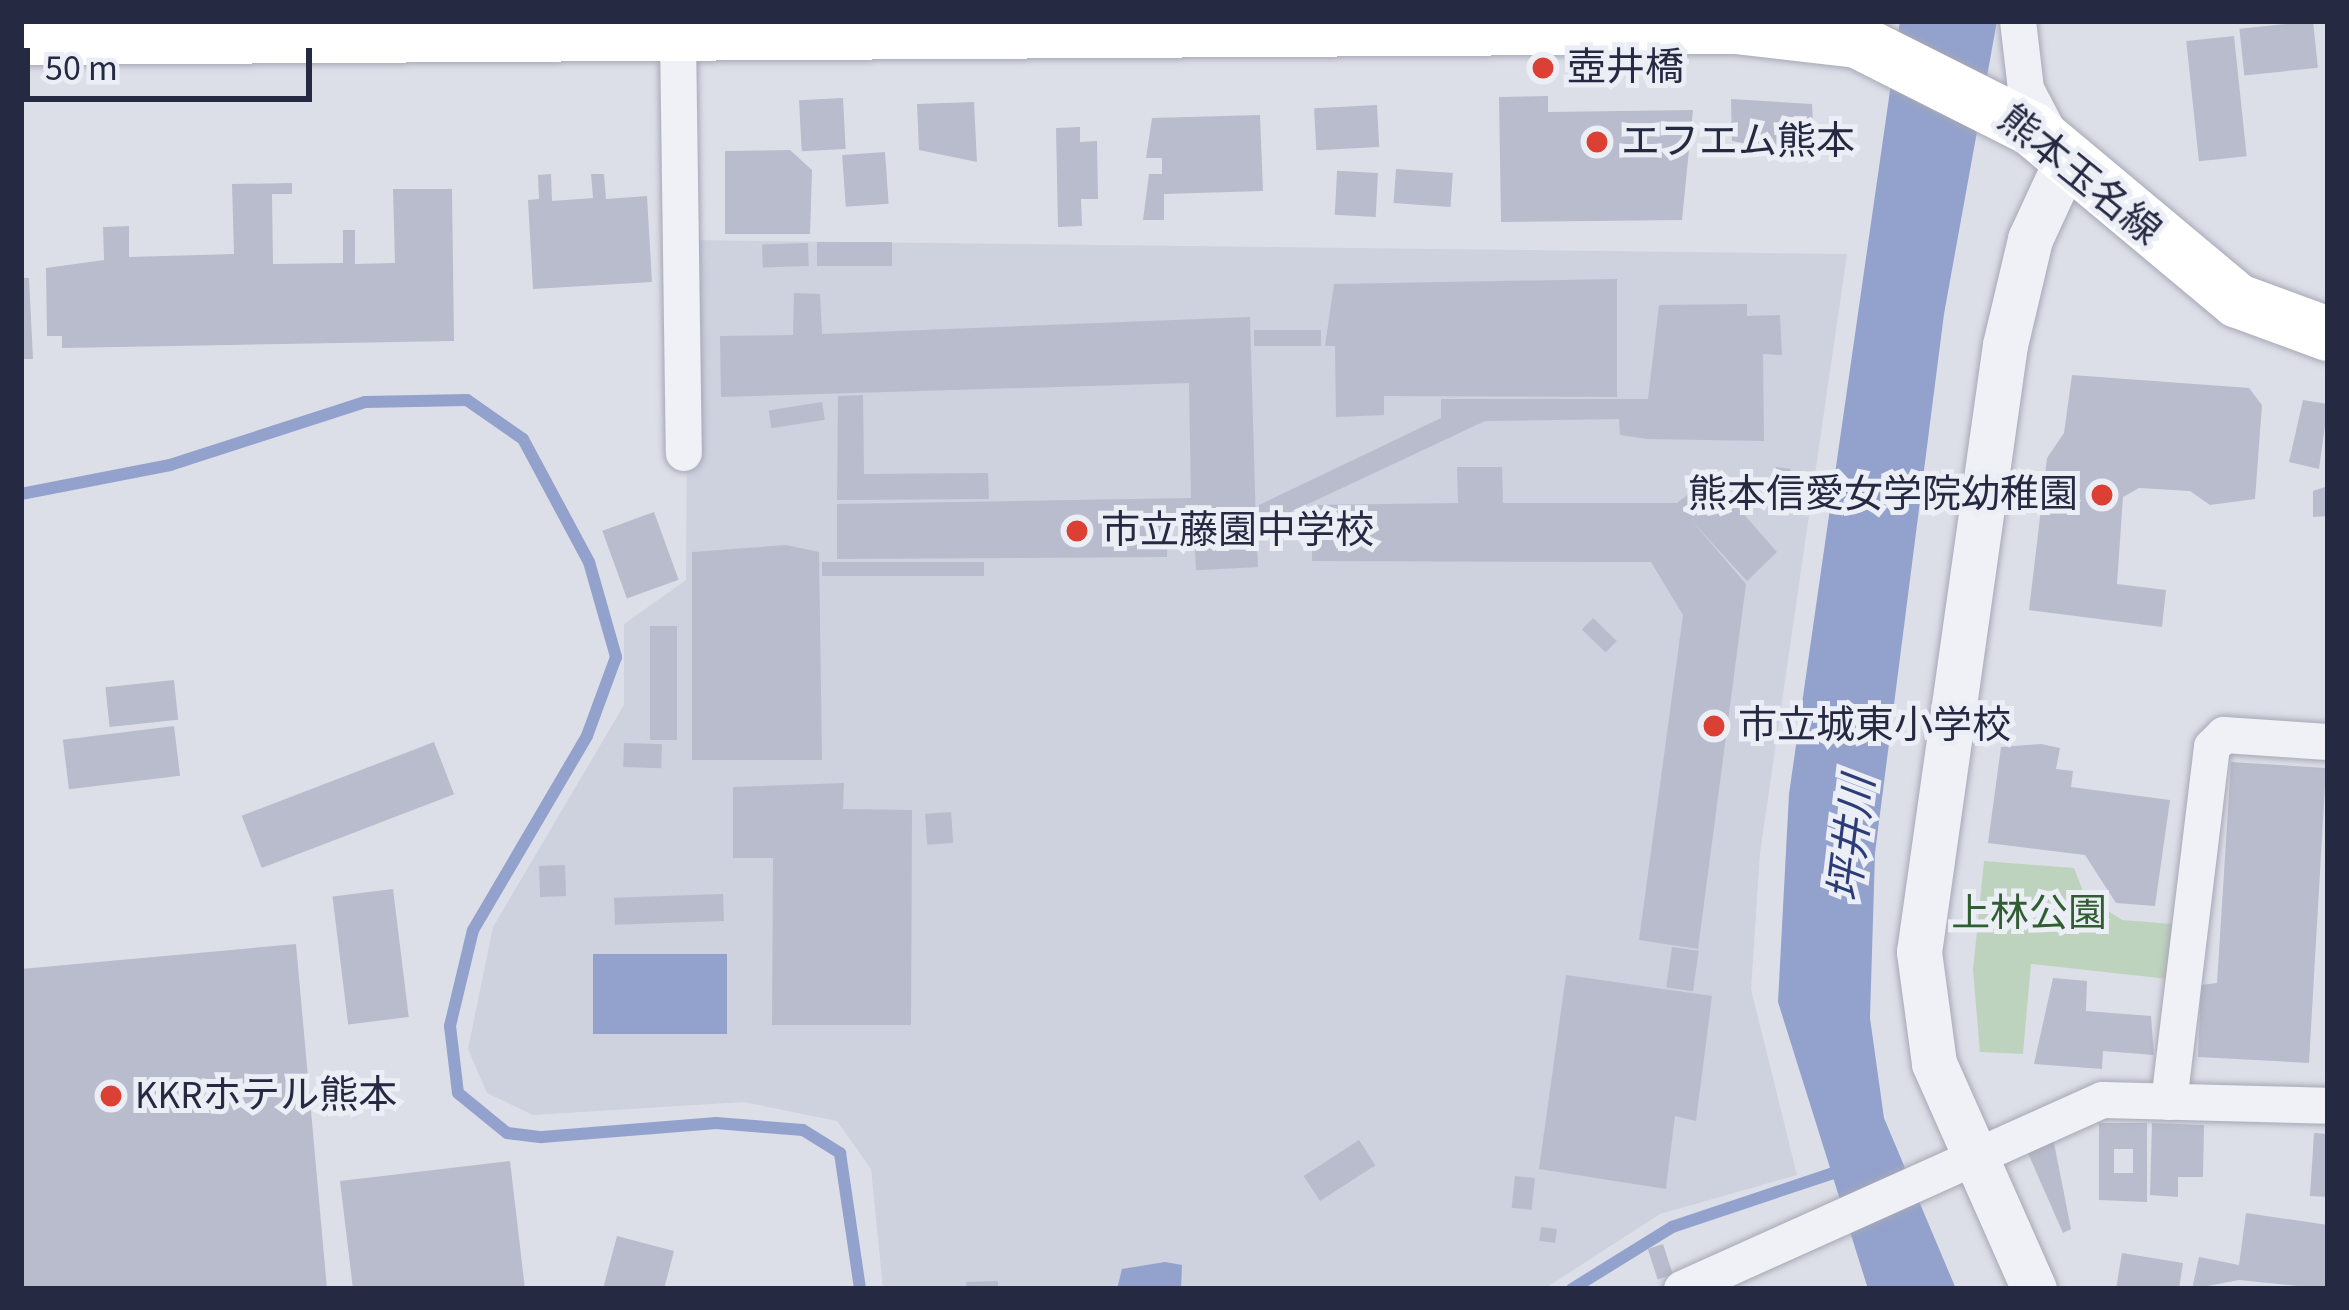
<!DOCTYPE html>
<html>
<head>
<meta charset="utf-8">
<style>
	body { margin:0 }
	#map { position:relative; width:2349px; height:1310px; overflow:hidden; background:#dddfe8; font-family:"Source Sans 3","Noto Sans JP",sans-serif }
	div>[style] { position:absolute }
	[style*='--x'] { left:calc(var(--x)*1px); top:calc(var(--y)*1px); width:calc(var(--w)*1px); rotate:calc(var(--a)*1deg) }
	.built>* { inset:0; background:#ced1de }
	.green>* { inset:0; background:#bed3bd }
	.water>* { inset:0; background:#93a2cd; transform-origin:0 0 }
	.stream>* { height:12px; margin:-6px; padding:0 6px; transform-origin:6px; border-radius:6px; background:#93a2cd }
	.building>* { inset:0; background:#b9bccc; transform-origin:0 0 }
	.roads { filter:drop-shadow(0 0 3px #a6a8b6) drop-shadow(0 0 3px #a6a8b6) }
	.minor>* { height:36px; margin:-18px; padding:0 18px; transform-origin:18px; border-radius:18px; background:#f0f1f6 }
	.tertiary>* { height:45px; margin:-22.5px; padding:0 22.5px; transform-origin:22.5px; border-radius:22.5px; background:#f0f1f6 }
	.primary>* { height:54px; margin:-27px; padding:0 27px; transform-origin:27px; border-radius:27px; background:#fff }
	.dots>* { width:33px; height:33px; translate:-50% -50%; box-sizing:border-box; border:6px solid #eceef6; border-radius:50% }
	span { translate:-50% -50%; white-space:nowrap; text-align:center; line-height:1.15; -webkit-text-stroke:10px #eceef6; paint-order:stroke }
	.poi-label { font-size:39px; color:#252941 }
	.left { translate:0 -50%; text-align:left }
	.right { translate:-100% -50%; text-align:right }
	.street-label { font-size:39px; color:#252941 }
	.park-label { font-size:39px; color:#305e32 }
	.water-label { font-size:42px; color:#2b3c79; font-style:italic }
	.frame { position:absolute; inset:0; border:24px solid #252941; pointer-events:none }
	.scale { position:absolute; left:24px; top:48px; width:288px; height:54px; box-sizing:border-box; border:6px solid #252941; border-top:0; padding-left:15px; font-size:36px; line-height:42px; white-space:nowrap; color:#252941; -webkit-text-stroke:9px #eceef6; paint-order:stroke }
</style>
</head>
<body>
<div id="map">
	<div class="built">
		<i style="clip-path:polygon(688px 240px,1847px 254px,1760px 853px,1751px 989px,1797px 1175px,1660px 1214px,1544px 1289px,883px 1289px,871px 1169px,837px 1121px,744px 1102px,533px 1115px,487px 1093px,468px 1049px,493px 927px,624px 705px,624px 624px,686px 580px)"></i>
	</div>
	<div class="green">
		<i style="clip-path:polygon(1984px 861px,2074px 868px,2085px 896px,2122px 920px,2173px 924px,2168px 979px,2031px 964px,2023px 1054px,1980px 1052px,1973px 970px)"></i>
	</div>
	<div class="water">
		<i style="clip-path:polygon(1900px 21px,1997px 21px,1944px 314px,1875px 853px,1870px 1018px,1884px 1118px,1956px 1289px,1868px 1289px,1778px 1002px,1789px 794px)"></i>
		<i style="left:593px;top:954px;width:134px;height:80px"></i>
		<i style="clip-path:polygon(1165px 1262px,1182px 1265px,1181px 1289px,1117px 1289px,1122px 1269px)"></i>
	</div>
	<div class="stream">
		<i style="--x:21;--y:494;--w:152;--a:-11"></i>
		<i style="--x:170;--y:465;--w:205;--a:-17.9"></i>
		<i style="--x:365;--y:402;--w:102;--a:-1.1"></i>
		<i style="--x:467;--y:400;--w:68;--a:34.9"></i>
		<i style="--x:523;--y:439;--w:140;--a:61.8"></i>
		<i style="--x:589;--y:562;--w:99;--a:74.1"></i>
		<i style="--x:616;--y:657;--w:84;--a:110.2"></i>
		<i style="--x:587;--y:736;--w:225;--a:120.4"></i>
		<i style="--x:473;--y:930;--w:99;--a:103.5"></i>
		<i style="--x:450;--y:1026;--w:67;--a:83.2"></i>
		<i style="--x:458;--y:1093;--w:63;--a:39.2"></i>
		<i style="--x:507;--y:1133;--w:35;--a:7"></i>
		<i style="--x:542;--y:1137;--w:175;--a:-4.6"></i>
		<i style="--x:716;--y:1123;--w:87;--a:4.6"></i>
		<i style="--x:803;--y:1130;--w:44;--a:31.9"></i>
		<i style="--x:840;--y:1153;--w:137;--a:81.6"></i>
		<i style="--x:1572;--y:1289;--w:118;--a:-31.8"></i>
		<i style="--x:1672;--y:1227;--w:179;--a:-18.5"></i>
	</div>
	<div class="building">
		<i style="left:2313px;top:21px;width:47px;height:74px;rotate:84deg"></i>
		<i style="left:2234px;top:36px;width:121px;height:48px;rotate:84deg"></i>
		<i style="clip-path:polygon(1548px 96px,1548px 112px,1693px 110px,1682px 220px,1501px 222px,1499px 97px)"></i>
		<i style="left:843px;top:98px;width:51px;height:44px;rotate:87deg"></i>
		<i style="clip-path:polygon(1731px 99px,1812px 104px,1815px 157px,1732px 141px)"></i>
		<i style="clip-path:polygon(974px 102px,977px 162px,919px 150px,917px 104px)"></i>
		<i style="left:1377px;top:105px;width:42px;height:63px;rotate:87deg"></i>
		<i style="clip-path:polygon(1260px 115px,1263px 191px,1164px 194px,1164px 220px,1143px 220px,1149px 174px,1162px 174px,1162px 158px,1146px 158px,1152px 118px)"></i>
		<i style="clip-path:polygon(1080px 127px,1080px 142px,1097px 141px,1098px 199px,1081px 199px,1082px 226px,1058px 227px,1056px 128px)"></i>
		<i style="clip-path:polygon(790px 150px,812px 170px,810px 234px,725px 234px,725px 151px)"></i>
		<i style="left:885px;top:152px;width:52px;height:43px;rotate:86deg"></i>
		<i style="left:1396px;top:169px;width:57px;height:34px;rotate:4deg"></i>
		<i style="left:1378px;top:173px;width:44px;height:41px;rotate:93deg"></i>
		<i style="clip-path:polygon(551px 174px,552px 201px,593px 198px,591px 174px,604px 174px,606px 199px,647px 196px,652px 282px,533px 289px,528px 200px,539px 199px,538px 175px)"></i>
		<i style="clip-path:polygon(292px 183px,292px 194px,272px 194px,273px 264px,343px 263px,343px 230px,355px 230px,355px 264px,395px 263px,393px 189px,452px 189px,454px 341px,62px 348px,62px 336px,47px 336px,46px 268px,104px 260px,103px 227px,129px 226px,129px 257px,234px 254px,232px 184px)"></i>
		<i style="left:892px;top:242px;width:24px;height:75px;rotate:90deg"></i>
		<i style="left:808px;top:243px;width:23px;height:46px;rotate:88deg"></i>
		<i style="clip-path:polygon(21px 278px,29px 278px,33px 359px,21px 359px)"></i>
		<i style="clip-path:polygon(1617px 279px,1617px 397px,1384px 396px,1384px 415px,1336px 417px,1335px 346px,1325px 346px,1334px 284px)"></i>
		<i style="clip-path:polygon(794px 293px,820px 294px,822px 334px,1250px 317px,1256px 525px,1168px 520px,1167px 557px,837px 559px,837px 504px,1191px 498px,1189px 383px,721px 397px,720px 336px,793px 335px)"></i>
		<i style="clip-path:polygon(1747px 304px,1747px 316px,1780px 315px,1782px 355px,1763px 354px,1764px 441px,1648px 439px,1620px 435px,1619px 419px,1485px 421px,1259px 527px,1259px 505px,1441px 418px,1441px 399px,1648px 399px,1659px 305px)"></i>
		<i style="left:1321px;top:330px;width:16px;height:67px;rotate:90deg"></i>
		<i style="clip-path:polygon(2072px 375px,2249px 388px,2262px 405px,2255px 499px,2210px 505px,2190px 491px,2139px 488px,2123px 497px,2117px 584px,2166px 590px,2162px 627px,2029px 610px,2047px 458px,2064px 433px)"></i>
		<i style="clip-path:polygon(863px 395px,864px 474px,988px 473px,989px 499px,837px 500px,838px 396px)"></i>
		<i style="clip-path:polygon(2303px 400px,2328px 404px,2319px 469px,2289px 462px)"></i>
		<i style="left:822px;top:402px;width:18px;height:54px;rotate:81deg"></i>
		<i style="clip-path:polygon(1457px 467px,1502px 467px,1503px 503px,1677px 503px,1711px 477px,1777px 552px,1747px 581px,1691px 520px,1746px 584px,1698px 949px,1639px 940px,1683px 615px,1651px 562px,1312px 561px,1313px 505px,1458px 503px)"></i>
		<i style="left:1776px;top:467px;width:15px;height:22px;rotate:8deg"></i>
		<i style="clip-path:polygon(2328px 486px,2328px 516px,2313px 517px,2313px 491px)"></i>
		<i style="left:654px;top:512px;width:72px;height:55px;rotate:70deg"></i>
		<i style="left:1256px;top:529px;width:38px;height:62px;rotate:87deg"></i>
		<i style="clip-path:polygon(786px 545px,819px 552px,822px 760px,692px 760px,692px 552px)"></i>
		<i style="left:822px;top:562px;width:162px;height:14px"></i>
		<i style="left:1593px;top:618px;width:33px;height:16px;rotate:44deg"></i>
		<i style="left:650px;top:626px;width:27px;height:114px"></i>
		<i style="left:174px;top:680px;width:40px;height:69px;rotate:84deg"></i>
		<i style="left:174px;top:726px;width:50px;height:112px;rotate:83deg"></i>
		<i style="left:434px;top:742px;width:56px;height:206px;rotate:69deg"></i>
		<i style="left:624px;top:743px;width:38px;height:24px;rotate:2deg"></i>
		<i style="clip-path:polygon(2041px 744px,2060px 748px,2056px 769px,2073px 771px,2071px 787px,2170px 800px,2155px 906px,2116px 903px,2085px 855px,1988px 843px,2001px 747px)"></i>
		<i style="clip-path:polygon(2231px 762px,2326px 768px,2309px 1063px,2198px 1057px,2201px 985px,2217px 983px)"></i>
		<i style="clip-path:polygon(844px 783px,843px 809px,912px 810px,911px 1025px,772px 1025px,773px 858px,733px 858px,733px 787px)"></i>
		<i style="left:951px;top:812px;width:31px;height:26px;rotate:86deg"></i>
		<i style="left:565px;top:865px;width:31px;height:26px;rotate:88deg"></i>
		<i style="left:393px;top:889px;width:129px;height:61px;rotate:83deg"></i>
		<i style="left:723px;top:894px;width:27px;height:109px;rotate:88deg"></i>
		<i style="clip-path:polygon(296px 944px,327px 1289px,21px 1289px,21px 969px)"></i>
		<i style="left:1672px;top:947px;width:27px;height:41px;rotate:8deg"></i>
		<i style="clip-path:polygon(1566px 975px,1712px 996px,1696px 1121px,1675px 1116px,1666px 1189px,1539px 1169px)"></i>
		<i style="clip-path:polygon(2053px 978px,2087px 981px,2086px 1011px,2151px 1016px,2154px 1055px,2103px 1051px,2102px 1069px,2034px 1064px)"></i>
		<i style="clip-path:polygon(evenodd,2099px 1123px,2147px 1123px,2147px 1202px,2099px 1200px,2099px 1123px,2114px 1149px,2133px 1149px,2133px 1173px,2114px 1173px,2114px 1149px)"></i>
		<i style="clip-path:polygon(2152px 1123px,2204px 1125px,2203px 1177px,2178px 1177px,2178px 1197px,2150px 1195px)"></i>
		<i style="clip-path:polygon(2314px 1133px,2328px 1134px,2328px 1197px,2310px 1196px)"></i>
		<i style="clip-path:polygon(2053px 1138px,2071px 1229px,2063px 1233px,2027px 1151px)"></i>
		<i style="left:1359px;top:1140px;width:30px;height:66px;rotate:57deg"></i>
		<i style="clip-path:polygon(510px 1161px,525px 1289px,353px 1289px,340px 1181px)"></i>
		<i style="left:1515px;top:1176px;width:20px;height:32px;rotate:6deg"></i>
		<i style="clip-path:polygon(2246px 1213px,2328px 1225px,2328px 1289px,2239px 1280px,2192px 1289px,2199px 1257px,2239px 1265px)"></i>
		<i style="left:1541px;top:1227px;width:16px;height:14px;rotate:7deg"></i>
		<i style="clip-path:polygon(617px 1236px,674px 1251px,664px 1289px,603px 1289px)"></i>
		<i style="left:1663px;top:1244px;width:32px;height:16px;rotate:72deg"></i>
		<i style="clip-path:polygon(2122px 1253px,2183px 1263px,2179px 1289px,2116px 1289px)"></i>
		<i style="clip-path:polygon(998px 1281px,998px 1289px,967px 1289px,966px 1282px)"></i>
	</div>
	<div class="roads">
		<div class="minor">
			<i style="--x:2018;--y:21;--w:68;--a:83.3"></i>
			<i style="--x:2026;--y:89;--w:54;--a:62.5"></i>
			<i style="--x:678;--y:38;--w:415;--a:89.2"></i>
			<i style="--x:2169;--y:1102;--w:358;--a:-83.1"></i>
			<i style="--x:2212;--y:747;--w:17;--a:-45"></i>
			<i style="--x:2224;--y:735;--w:104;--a:3.9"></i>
			<i style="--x:1682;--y:1289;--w:461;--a:-24.2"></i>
			<i style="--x:2103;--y:1100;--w:225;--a:1.5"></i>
		</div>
		<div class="tertiary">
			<i style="--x:2034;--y:1289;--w:247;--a:-113.9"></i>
			<i style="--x:1934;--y:1063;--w:112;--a:-97.7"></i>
			<i style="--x:1919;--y:952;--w:613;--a:-81.94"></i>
			<i style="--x:2005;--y:345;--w:109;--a:-76.7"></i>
			<i style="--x:2030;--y:239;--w:88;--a:-65.2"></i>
		</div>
		<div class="primary">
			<i style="--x:21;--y:38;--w:1715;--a:-0.37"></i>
			<i style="--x:1736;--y:27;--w:122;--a:6.6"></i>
			<i style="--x:1857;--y:41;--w:196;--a:26.7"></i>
			<i style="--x:2032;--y:129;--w:268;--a:39.9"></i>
			<i style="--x:2238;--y:301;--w:96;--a:20.1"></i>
		</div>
	</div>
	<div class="dots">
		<i style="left:1543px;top:68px;background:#dc3f33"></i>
		<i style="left:1597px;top:142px;background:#dc3f33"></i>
		<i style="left:2102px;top:495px;background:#dc3f33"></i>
		<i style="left:1077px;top:531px;background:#dc3f33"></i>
		<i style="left:1714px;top:726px;background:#dc3f33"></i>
		<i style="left:111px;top:1096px;background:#dc3f33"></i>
	</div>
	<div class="poi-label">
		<span class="left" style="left:1567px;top:68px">壺井橋</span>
		<span class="left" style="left:1621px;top:142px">エフエム熊本</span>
		<span class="right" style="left:2078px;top:495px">熊本信愛女学院幼稚園</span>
		<span class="left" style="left:1101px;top:531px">市立藤園中学校</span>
		<span class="left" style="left:1738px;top:726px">市立城東小学校</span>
		<span class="left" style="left:135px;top:1096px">KKRホテル熊本</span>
	</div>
	<div class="street-label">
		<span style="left:2079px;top:176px;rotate:39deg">熊本玉名線</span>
	</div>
	<div class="park-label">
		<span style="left:2029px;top:914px">上林公園</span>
	</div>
	<div class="water-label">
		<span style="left:1853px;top:839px;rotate:-83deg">坪井川</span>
	</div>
	<div class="frame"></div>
	<div class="scale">50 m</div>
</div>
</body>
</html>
